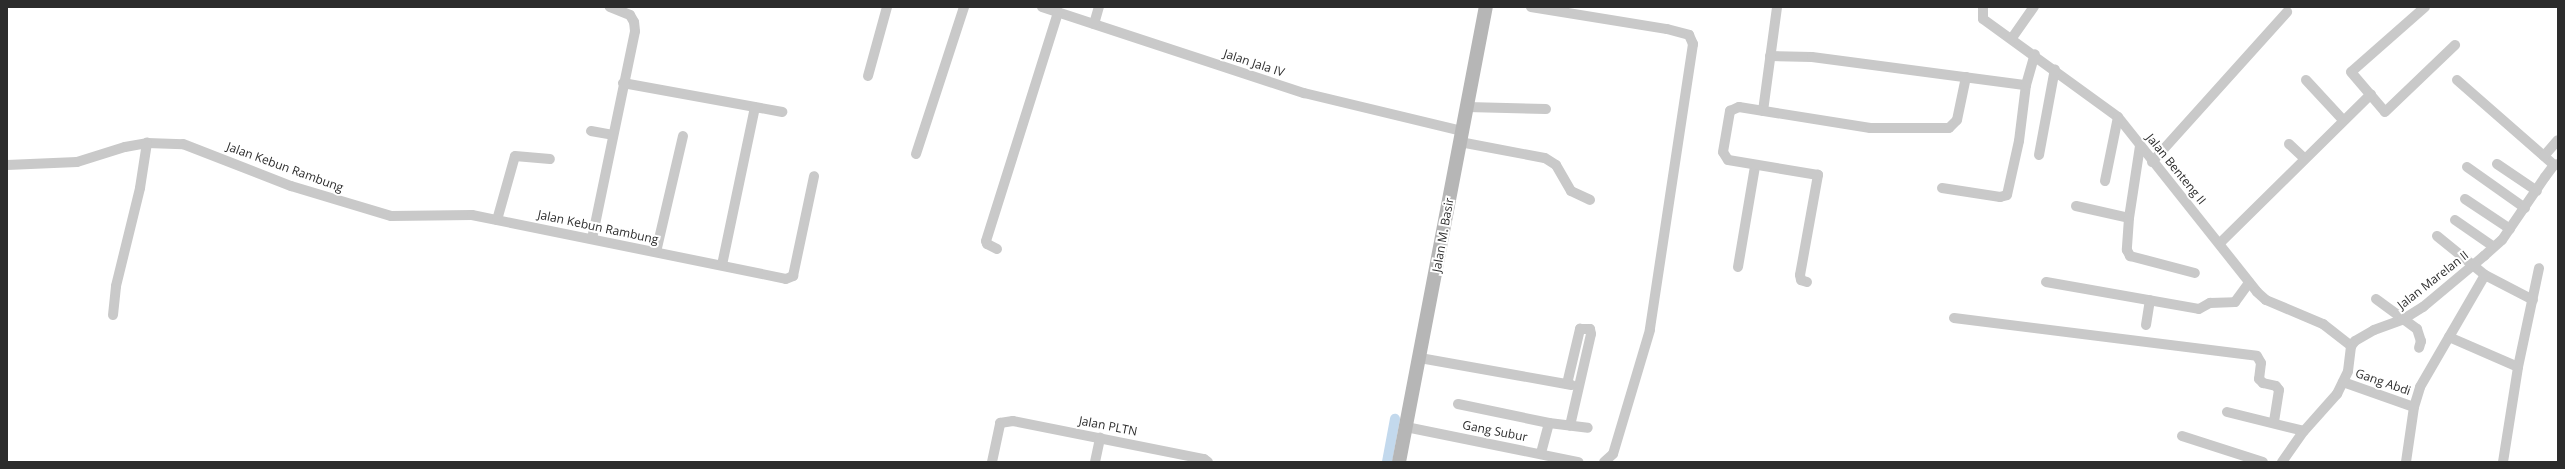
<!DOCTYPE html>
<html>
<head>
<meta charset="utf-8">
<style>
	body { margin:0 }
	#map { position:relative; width:2565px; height:469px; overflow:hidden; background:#fff; font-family:"Open Sans",sans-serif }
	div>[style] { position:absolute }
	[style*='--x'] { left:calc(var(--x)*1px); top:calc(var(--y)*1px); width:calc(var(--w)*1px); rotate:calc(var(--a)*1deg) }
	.canal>* { height:10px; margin:-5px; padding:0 5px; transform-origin:5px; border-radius:5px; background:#c3d9ed }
	.minor>* { height:10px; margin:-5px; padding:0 5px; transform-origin:5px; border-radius:5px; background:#c9c9c9 }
	.secondary>* { height:14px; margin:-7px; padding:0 7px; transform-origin:7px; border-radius:7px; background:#b6b6b6 }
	span { translate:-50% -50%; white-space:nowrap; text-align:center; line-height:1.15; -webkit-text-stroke:4px #fff; paint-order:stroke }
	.street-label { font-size:12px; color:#2c2c2c }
	.frame { position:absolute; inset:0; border:8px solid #2c2c2c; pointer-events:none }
</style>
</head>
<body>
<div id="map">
	<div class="canal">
		<i style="--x:1387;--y:462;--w:44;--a:-79.5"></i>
	</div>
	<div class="minor">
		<i style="--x:1042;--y:7;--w:276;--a:18.2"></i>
		<i style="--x:1304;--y:93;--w:163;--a:13.5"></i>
		<i style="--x:1531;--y:7;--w:138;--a:9.2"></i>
		<i style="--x:1667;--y:29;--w:23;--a:15"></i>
		<i style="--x:1689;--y:35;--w:10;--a:66"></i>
		<i style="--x:1693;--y:44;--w:289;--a:98.6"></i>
		<i style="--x:1650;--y:330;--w:129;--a:106.6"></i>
		<i style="--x:1613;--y:454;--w:12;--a:138"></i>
		<i style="--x:1983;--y:7;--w:12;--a:90"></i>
		<i style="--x:1983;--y:19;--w:167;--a:36"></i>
		<i style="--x:2118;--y:117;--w:223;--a:51.5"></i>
		<i style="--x:2257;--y:292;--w:12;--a:42"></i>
		<i style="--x:2266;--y:300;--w:62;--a:22.8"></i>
		<i style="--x:2323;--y:324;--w:36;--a:38"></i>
		<i style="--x:2425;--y:7;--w:98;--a:138.7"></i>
		<i style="--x:2351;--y:72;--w:52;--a:49.6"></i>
		<i style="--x:2385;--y:112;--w:97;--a:-43.7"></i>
		<i style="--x:1094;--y:24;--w:18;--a:-74"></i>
		<i style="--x:2012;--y:38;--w:38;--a:-55"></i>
		<i style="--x:1770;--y:56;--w:42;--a:1.4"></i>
		<i style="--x:1812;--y:57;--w:216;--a:7.5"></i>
		<i style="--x:868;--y:76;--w:72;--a:-74.6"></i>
		<i style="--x:2306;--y:80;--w:54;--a:47.2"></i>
		<i style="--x:2457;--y:80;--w:129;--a:41.2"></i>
		<i style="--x:623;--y:83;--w:162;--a:10.3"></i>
		<i style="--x:1467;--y:107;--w:79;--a:1.5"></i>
		<i style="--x:1763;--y:111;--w:105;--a:-82.3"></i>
		<i style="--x:591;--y:131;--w:22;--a:10"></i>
		<i style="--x:1460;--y:142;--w:86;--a:10.7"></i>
		<i style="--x:1545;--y:158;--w:13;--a:32"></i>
		<i style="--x:1556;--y:165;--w:30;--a:60"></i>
		<i style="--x:1571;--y:191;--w:21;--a:25"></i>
		<i style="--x:2289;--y:144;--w:21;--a:43"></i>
		<i style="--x:916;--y:154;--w:155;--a:-71.9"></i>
		<i style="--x:2039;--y:155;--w:87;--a:-79.5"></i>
		<i style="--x:2544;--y:156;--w:21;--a:-49"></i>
		<i style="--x:2152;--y:162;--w:202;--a:-48"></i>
		<i style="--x:2497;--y:164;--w:48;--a:34"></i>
		<i style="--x:7;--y:165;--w:70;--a:-2.5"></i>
		<i style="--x:77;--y:162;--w:50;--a:-17.4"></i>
		<i style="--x:125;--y:147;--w:22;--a:-10"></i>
		<i style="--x:147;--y:143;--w:36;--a:2"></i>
		<i style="--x:183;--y:144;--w:116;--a:21.3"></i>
		<i style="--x:291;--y:186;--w:104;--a:16.7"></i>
		<i style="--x:391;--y:216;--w:81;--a:-0.7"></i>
		<i style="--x:472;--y:215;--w:320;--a:11.5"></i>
		<i style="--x:786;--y:279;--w:8;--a:-23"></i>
		<i style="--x:793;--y:276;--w:102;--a:-78.1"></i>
		<i style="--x:2467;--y:167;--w:71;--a:35.3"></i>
		<i style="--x:2105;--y:181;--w:65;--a:-78.5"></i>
		<i style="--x:1942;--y:188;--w:59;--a:8.8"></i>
		<i style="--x:2000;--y:197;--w:7;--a:-16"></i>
		<i style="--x:2007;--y:195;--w:55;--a:-77.5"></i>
		<i style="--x:2019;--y:141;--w:56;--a:-82.9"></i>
		<i style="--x:2026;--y:85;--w:32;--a:-74"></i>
		<i style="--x:2465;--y:199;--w:54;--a:33.7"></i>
		<i style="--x:2076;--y:206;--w:54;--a:12.8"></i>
		<i style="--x:2129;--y:218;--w:73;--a:-81.3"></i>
		<i style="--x:2129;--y:218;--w:32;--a:94"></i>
		<i style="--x:2127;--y:250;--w:7;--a:63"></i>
		<i style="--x:2130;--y:256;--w:67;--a:14.7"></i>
		<i style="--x:497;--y:220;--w:66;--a:-74.3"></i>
		<i style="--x:515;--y:156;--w:35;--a:5"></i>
		<i style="--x:2455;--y:220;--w:47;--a:34.7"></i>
		<i style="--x:2437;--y:236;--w:62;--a:39.1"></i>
		<i style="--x:2485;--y:275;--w:54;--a:27.5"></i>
		<i style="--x:592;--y:239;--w:212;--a:-78.3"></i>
		<i style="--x:635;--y:31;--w:9;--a:-96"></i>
		<i style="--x:634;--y:22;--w:8;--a:-120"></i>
		<i style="--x:630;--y:15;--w:22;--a:-158"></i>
		<i style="--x:2220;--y:243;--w:212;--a:-44.6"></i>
		<i style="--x:997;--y:249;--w:11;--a:-153"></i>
		<i style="--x:987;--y:244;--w:3;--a:-108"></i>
		<i style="--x:986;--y:241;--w:240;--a:-72.5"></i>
		<i style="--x:656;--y:252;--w:119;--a:-76.9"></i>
		<i style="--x:722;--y:265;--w:161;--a:-78.2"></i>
		<i style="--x:1738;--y:267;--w:101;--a:-80.4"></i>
		<i style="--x:1807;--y:282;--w:6;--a:-162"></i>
		<i style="--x:1801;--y:280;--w:5;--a:-101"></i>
		<i style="--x:1800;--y:275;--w:102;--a:-79.8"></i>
		<i style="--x:1818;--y:175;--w:91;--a:-170.5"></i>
		<i style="--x:1728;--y:160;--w:9;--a:-122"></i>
		<i style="--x:1723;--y:152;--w:42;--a:-80.3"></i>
		<i style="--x:1730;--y:111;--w:10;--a:-24"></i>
		<i style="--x:1739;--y:107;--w:133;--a:9.1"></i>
		<i style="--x:1870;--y:128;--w:79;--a:0"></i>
		<i style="--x:1949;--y:128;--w:11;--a:-45"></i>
		<i style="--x:1957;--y:120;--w:44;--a:-78.2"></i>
		<i style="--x:2046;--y:282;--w:155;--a:10"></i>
		<i style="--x:2199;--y:309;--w:13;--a:-29"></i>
		<i style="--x:2210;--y:303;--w:25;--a:-2"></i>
		<i style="--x:2235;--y:302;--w:24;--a:-54"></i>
		<i style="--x:2376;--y:299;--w:51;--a:36.2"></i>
		<i style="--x:2417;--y:329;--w:13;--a:72"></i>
		<i style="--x:2421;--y:341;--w:7;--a:106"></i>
		<i style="--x:113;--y:315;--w:29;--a:-84"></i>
		<i style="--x:116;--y:286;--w:101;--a:-76.2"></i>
		<i style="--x:140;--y:188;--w:46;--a:-81.2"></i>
		<i style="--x:1954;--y:318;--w:305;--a:7.1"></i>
		<i style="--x:2257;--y:356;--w:8;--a:60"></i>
		<i style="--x:2261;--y:363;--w:16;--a:97"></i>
		<i style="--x:2259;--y:379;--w:6;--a:45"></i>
		<i style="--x:2263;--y:383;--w:13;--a:13"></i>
		<i style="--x:2276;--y:386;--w:5;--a:53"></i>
		<i style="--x:2279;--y:390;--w:33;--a:99"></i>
		<i style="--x:2146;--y:325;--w:25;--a:-81"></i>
		<i style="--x:2449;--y:337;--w:75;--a:23.5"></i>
		<i style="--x:1420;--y:358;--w:154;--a:10.1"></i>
		<i style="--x:2343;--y:382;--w:75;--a:19.4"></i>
		<i style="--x:1567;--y:384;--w:57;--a:-76.7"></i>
		<i style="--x:1580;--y:329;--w:10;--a:0"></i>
		<i style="--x:1590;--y:329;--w:5;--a:79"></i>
		<i style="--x:1591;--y:334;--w:94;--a:102.9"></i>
		<i style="--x:1458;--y:404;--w:93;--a:11.8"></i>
		<i style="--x:2227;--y:412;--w:79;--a:13.9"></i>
		<i style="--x:1406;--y:427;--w:176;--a:11.5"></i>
		<i style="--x:2182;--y:436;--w:85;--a:17.8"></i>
		<i style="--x:1541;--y:453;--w:31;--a:-75"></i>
		<i style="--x:1549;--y:423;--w:39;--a:7"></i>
		<i style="--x:992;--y:462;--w:40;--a:-78"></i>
		<i style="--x:1000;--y:423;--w:13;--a:-9"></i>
		<i style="--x:1013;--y:421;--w:195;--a:11.3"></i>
		<i style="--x:1204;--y:459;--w:5;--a:37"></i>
		<i style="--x:1095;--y:462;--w:25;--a:-78"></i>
		<i style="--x:2282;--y:462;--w:38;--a:-55"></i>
		<i style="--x:2304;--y:431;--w:50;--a:-48.3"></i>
		<i style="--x:2337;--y:394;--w:25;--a:-64"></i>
		<i style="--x:2348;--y:371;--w:25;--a:-83"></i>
		<i style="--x:2351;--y:346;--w:6;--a:-51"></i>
		<i style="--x:2355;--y:341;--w:22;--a:-30"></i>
		<i style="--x:2374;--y:330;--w:30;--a:-20"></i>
		<i style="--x:2402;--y:320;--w:25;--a:-32"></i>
		<i style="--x:2423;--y:307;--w:80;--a:-39.9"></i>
		<i style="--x:2484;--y:256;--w:24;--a:-42"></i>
		<i style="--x:2502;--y:240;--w:76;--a:-55.7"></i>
		<i style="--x:2545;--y:177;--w:15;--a:-53"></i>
		<i style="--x:2554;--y:165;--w:4;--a:-14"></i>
		<i style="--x:2406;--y:462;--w:56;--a:-81.7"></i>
		<i style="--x:2414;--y:407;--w:21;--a:-73"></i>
		<i style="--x:2420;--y:387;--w:129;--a:-59.9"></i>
		<i style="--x:2503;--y:462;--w:96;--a:-81"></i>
		<i style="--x:2518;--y:367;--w:101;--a:-78"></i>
	</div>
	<div class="secondary">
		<i style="--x:1399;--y:462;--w:463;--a:-79.2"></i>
	</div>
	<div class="street-label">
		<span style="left:1254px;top:63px;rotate:18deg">Jalan Jala IV</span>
		<span style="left:285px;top:167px;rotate:20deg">Jalan Kebun Rambung</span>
		<span style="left:2176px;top:169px;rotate:51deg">Jalan Benteng II</span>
		<span style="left:598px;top:227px;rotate:12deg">Jalan Kebun Rambung</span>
		<span style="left:1443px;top:235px;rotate:-80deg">Jalan M. Basir</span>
		<span style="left:2433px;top:280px;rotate:-38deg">Jalan Marelan II</span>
		<span style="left:2383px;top:382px;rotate:19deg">Gang Abdi</span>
		<span style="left:1108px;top:426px;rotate:11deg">Jalan PLTN</span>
		<span style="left:1495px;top:431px;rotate:11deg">Gang Subur</span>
	</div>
	<div class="frame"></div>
</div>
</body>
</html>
